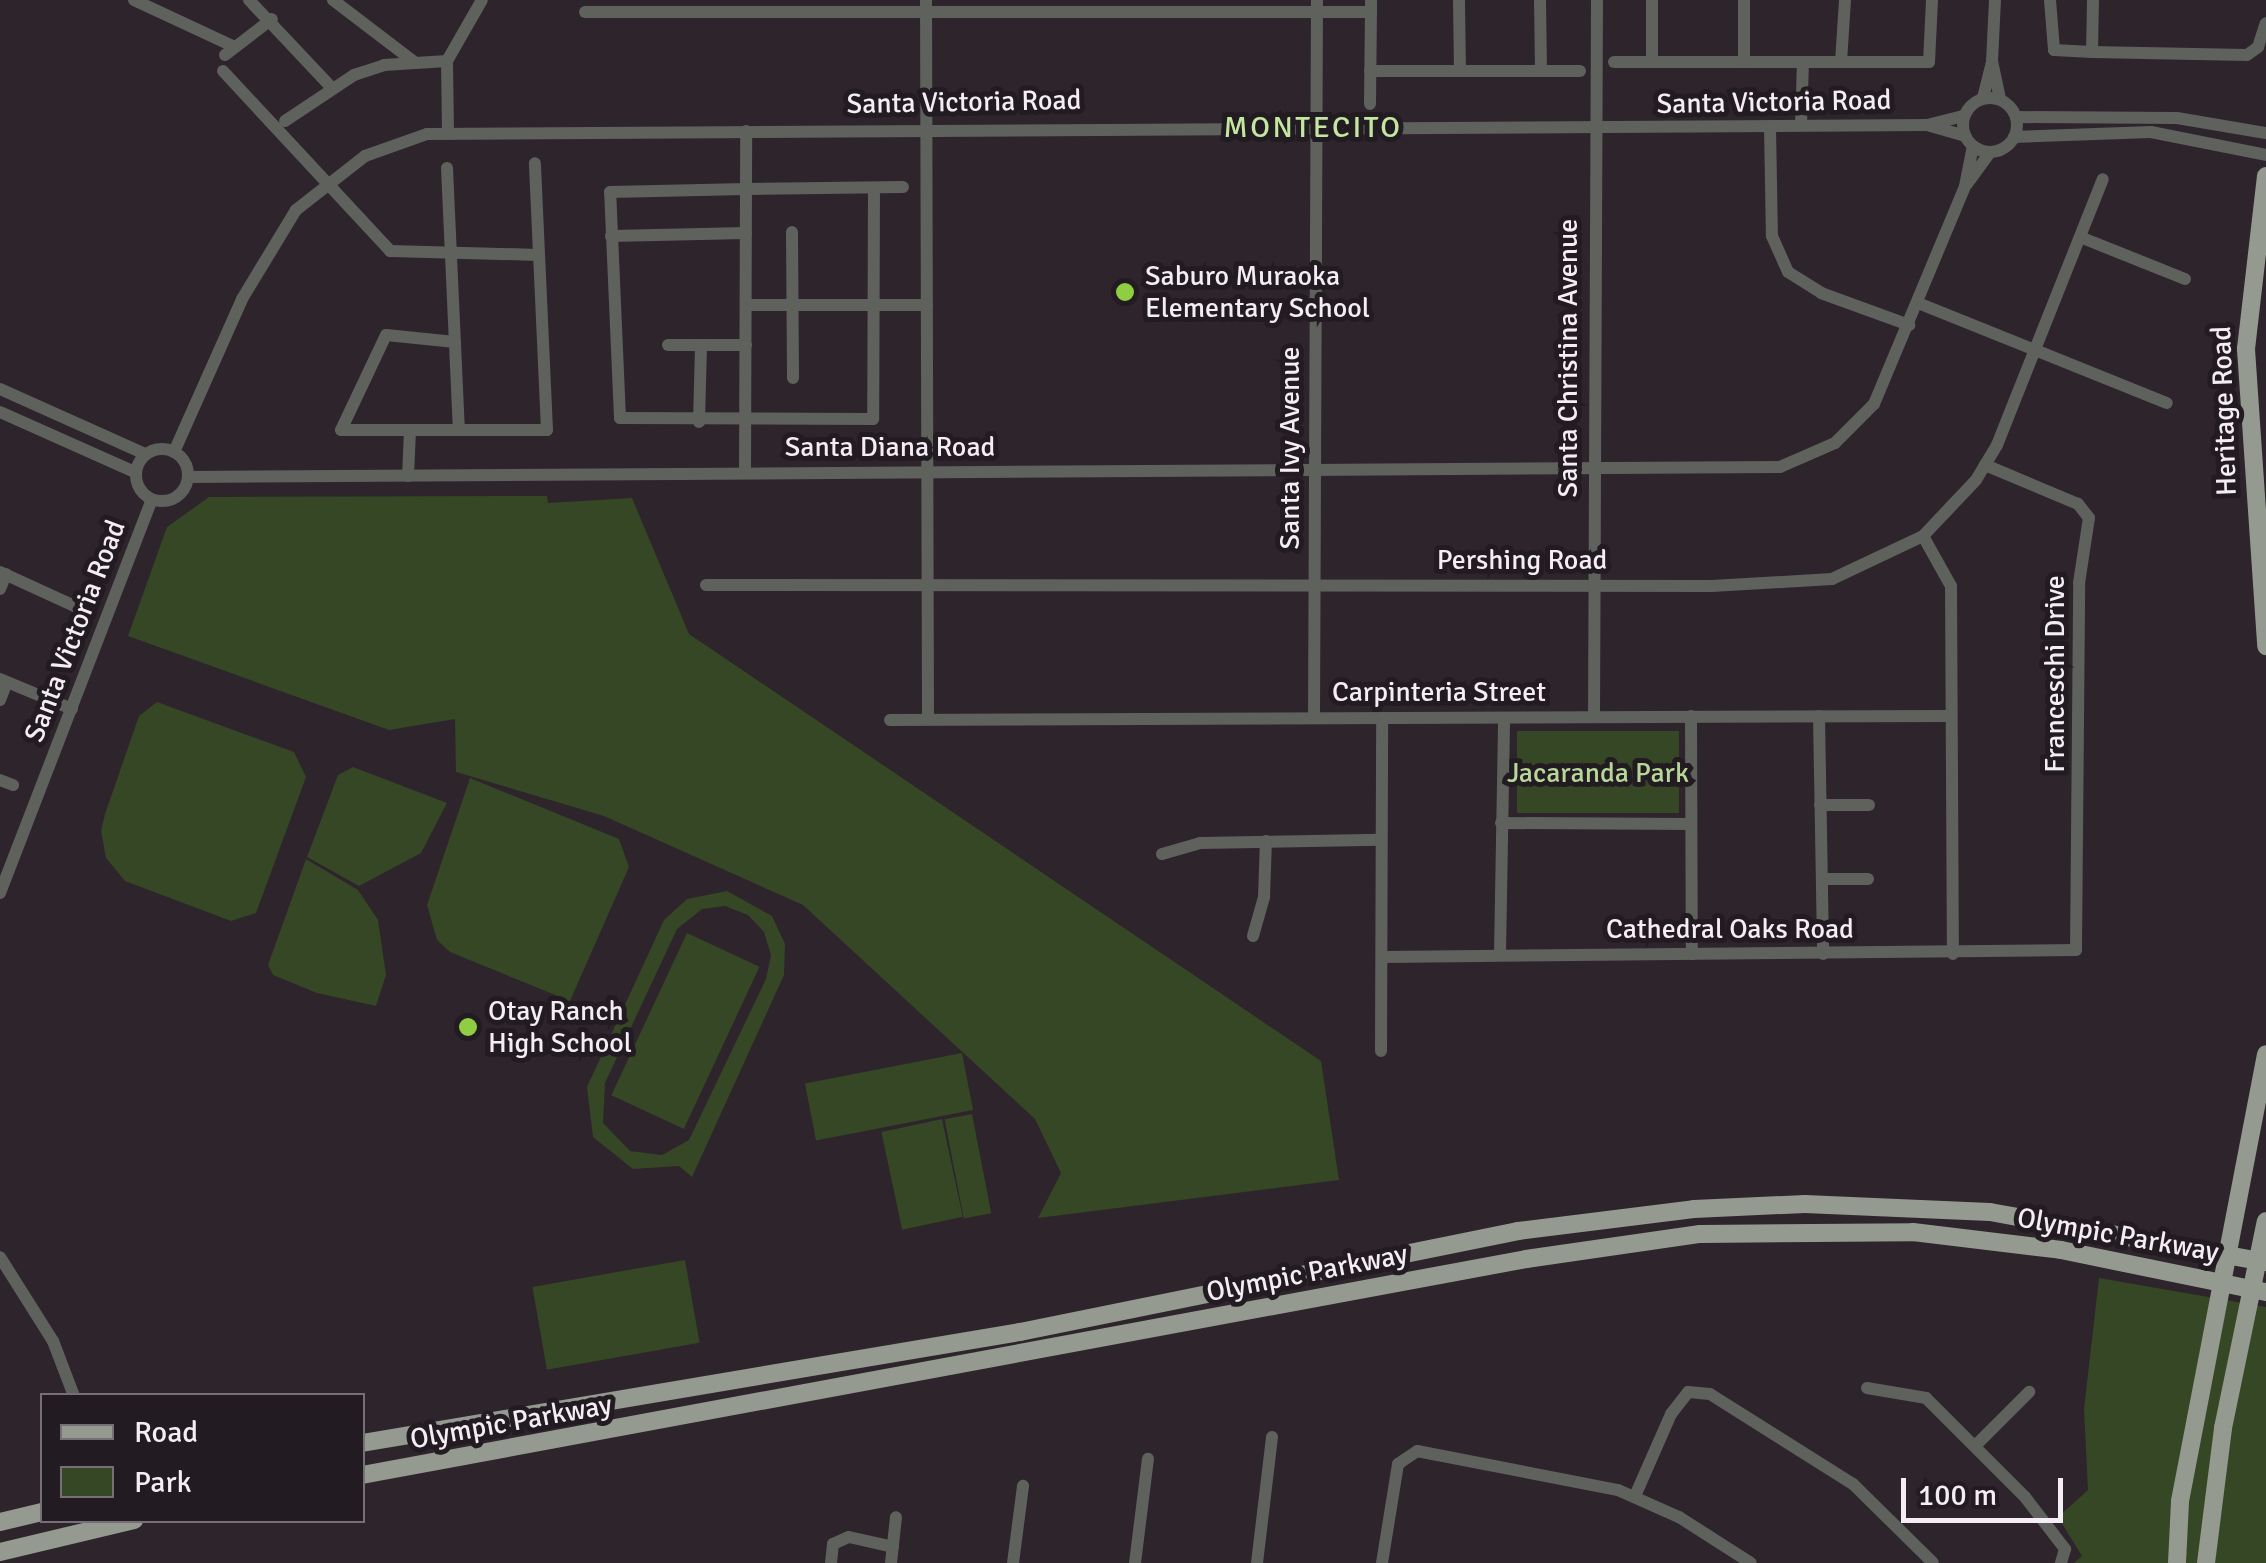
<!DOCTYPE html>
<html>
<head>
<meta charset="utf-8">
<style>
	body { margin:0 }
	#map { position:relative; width:2266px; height:1563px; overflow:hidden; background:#2d242c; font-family:Signika,sans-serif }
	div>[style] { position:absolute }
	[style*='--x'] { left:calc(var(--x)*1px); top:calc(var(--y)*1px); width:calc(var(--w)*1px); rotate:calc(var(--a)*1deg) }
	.green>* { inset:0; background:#354724; transform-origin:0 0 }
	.minor>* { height:12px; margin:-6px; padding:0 6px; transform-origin:6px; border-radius:6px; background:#5e615c }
	.minor>.ring { margin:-6px; padding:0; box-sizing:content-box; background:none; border:12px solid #5e615c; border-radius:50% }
	.major>* { height:18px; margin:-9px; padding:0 9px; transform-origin:9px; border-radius:9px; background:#949a8f }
	.dots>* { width:28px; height:28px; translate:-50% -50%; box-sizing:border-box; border:5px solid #231b22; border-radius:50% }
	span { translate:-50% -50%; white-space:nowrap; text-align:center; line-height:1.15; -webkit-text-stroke:10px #231b22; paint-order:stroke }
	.street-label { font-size:28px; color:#f4eef4 }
	.poi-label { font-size:28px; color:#f4eef4 }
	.left { translate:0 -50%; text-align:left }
	.park-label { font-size:28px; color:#b6d798 }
	.neighbourhood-label { font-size:30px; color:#c3e7a1; letter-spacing:2.5px }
	.legend { position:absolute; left:40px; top:1393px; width:325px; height:130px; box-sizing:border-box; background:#231b22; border:2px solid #776f76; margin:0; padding:12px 18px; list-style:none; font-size:30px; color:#f4eef4 }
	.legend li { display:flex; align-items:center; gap:20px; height:50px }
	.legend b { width:50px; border:2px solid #776f76 }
	.scale { position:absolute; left:1901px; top:1478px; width:162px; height:45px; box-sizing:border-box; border:5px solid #f4eef4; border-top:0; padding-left:12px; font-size:30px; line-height:35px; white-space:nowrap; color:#f4eef4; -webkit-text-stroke:8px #231b22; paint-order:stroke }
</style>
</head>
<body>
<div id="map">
	<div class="green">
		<i style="clip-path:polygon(547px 496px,548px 503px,632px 498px,689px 634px,1321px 1061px,1339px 1180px,1038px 1218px,1061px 1173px,1035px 1119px,803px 905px,604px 816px,456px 772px,455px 719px,389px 730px,128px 636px,167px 527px,209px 497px)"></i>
		<i style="clip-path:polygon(157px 702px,294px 752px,306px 777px,256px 913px,231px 921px,125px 881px,106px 858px,101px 831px,105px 814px,139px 716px)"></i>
		<i style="left:1679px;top:731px;width:82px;height:162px;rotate:90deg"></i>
		<i style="clip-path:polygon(353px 767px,447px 803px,421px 853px,359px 886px,307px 857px,338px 775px)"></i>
		<i style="clip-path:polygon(470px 778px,619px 839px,629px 867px,570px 1001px,450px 952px,437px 940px,427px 905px)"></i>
		<i style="clip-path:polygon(306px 859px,358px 890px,378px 920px,386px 975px,376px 1006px,317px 993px,273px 975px,268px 965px)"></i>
		<i style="clip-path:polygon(evenodd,727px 891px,772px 916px,785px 944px,784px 975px,692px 1177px,679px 1166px,633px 1169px,593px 1137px,587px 1087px,664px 920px,687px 899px,727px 891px,725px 906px,748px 915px,764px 932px,771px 955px,766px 979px,689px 1140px,662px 1155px,630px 1151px,603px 1123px,605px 1083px,677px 929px,702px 909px,725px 906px)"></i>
		<i style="left:687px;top:933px;width:80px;height:179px;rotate:25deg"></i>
		<i style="left:962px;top:1053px;width:58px;height:160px;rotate:79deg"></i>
		<i style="left:972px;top:1114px;width:101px;height:28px;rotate:79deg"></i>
		<i style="left:942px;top:1119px;width:100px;height:62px;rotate:78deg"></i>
		<i style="left:685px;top:1260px;width:84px;height:155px;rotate:80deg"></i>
		<i style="clip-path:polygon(2099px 1278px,2266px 1307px,2266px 1563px,2074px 1563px,2082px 1556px,2058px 1517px,2088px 1490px,2084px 1409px)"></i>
	</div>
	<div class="minor">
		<i style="--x:134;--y:0;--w:111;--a:25"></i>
		<i style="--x:249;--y:0;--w:118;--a:46.7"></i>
		<i style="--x:333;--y:0;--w:101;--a:37.3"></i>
		<i style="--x:926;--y:0;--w:719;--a:89.84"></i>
		<i style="--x:1459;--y:0;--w:71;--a:89.2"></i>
		<i style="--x:1540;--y:0;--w:71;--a:89.2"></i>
		<i style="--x:1652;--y:0;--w:62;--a:90"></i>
		<i style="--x:1995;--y:0;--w:61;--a:92.8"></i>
		<i style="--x:1992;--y:61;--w:39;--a:78"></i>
		<i style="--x:2050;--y:0;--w:50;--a:85.4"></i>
		<i style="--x:2054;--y:50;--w:38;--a:3"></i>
		<i style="--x:2093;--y:0;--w:52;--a:91.1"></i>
		<i style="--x:2092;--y:52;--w:155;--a:1.1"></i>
		<i style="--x:2247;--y:55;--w:14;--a:-36"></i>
		<i style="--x:2258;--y:47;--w:25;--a:-72"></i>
		<i style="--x:585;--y:12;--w:786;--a:0"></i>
		<i style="--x:225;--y:55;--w:59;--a:-37.5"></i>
		<i style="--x:1614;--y:62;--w:315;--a:0"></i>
		<i style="--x:1929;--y:62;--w:62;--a:-87.2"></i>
		<i style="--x:1744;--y:62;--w:62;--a:-90"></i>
		<i style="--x:1841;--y:62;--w:62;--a:-86.3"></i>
		<i style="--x:223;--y:71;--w:246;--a:47.1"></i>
		<i style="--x:390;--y:251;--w:149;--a:1.5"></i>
		<i style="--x:1370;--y:71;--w:210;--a:0"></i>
		<i class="ring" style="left:1963px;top:98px;width:42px;height:42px"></i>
		<i style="--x:1983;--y:98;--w:38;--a:-76"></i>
		<i style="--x:1370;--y:104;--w:104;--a:-89.4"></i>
		<i style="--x:2016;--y:117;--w:161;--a:0.4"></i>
		<i style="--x:2177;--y:118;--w:90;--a:9.6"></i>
		<i style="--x:285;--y:121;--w:83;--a:-33.7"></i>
		<i style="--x:354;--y:75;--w:32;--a:-18"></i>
		<i style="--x:384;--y:65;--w:63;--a:-3.6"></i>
		<i style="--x:1801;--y:125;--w:63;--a:-88.2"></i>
		<i style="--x:1927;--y:125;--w:38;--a:-14"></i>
		<i style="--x:1770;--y:126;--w:110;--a:89"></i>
		<i style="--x:1772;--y:236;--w:39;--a:66"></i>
		<i style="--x:1788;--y:272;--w:39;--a:32"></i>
		<i style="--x:1821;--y:293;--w:94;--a:20"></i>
		<i style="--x:448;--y:133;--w:72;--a:-90.8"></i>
		<i style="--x:447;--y:61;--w:70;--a:-60.2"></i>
		<i style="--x:2014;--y:137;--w:137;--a:-2.1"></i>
		<i style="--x:2151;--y:132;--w:117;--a:11.3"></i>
		<i style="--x:447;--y:168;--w:262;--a:87.4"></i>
		<i style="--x:1967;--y:184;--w:39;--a:-54"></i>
		<i style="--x:874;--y:188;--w:231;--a:90.2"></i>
		<i style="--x:873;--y:419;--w:253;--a:-179.8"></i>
		<i style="--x:620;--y:418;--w:226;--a:-92.5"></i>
		<i style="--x:610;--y:192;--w:136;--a:-1.3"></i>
		<i style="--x:746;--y:189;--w:157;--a:-0.7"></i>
		<i style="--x:792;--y:232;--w:146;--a:89.6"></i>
		<i style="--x:611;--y:236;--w:135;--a:-1.3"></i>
		<i style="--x:2080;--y:237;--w:113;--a:21.8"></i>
		<i style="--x:1918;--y:303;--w:268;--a:21.9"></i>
		<i style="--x:746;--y:305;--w:181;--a:0"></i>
		<i style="--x:455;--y:342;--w:69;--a:-174.2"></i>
		<i style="--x:386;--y:335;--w:105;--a:115.3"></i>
		<i style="--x:341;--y:430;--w:206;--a:0"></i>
		<i style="--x:547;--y:430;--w:267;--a:-92.6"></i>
		<i style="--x:668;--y:345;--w:78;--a:0"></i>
		<i style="--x:0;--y:389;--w:159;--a:24.1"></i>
		<i style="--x:0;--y:412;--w:148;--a:24"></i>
		<i style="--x:699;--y:422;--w:77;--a:-88.5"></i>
		<i class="ring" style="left:136px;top:449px;width:40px;height:40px"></i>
		<i style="--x:174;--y:452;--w:167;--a:-66"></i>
		<i style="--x:242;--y:299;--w:104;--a:-58.8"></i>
		<i style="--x:296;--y:210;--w:88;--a:-38"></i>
		<i style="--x:365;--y:156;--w:66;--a:-19.5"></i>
		<i style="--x:427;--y:134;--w:1500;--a:-0.34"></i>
		<i style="--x:1927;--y:125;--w:40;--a:16"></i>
		<i style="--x:745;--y:473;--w:342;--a:-89.8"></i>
		<i style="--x:408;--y:476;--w:46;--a:-87.5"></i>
		<i style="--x:188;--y:477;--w:1592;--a:-0.36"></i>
		<i style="--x:1780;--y:467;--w:60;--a:-23.6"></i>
		<i style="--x:1835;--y:443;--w:55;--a:-45"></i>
		<i style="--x:1874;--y:404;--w:236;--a:-67.3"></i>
		<i style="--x:1965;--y:186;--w:41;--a:-78.7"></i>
		<i style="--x:1923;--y:536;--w:57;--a:60.8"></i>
		<i style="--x:1951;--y:586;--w:368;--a:89.7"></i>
		<i style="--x:0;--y:572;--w:89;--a:24.6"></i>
		<i style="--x:706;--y:585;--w:1006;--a:0.06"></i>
		<i style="--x:1712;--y:586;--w:120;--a:-3.3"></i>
		<i style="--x:1832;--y:579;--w:101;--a:-25.3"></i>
		<i style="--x:1923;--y:536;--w:77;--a:-46.6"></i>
		<i style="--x:1976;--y:480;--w:41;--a:-59"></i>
		<i style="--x:1997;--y:445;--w:286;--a:-68.3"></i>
		<i style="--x:0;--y:589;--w:16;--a:-68"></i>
		<i style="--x:0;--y:679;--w:78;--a:22.6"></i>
		<i style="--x:0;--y:700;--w:19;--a:-69"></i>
		<i style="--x:1691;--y:716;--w:238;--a:89.8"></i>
		<i style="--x:1819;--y:716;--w:238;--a:89"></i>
		<i style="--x:1314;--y:717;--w:717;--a:-89.76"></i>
		<i style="--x:1594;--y:717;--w:717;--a:-89.76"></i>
		<i style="--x:890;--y:720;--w:1061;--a:-0.22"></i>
		<i style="--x:0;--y:780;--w:14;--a:21"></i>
		<i style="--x:1820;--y:805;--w:49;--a:0"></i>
		<i style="--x:1501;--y:823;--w:190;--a:0.3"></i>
		<i style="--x:1162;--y:854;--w:40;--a:-16"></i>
		<i style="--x:1200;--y:843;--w:180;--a:-1"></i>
		<i style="--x:1822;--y:879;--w:46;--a:0"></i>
		<i style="--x:0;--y:893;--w:421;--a:-68.9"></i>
		<i style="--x:1253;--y:936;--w:41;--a:-74.2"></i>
		<i style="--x:1264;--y:897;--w:56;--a:-88"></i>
		<i style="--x:1500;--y:954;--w:236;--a:-89"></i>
		<i style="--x:1384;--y:957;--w:692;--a:-0.58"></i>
		<i style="--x:2076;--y:950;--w:367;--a:-89.5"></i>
		<i style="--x:2079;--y:583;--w:66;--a:-81.3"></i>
		<i style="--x:2089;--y:518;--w:18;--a:-128"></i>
		<i style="--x:2078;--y:504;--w:101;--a:-157.2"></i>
		<i style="--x:1381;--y:1051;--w:333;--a:-89.8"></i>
		<i style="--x:0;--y:1257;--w:99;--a:57.8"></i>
		<i style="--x:53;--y:1341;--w:59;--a:69.1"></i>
		<i style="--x:1867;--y:1388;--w:60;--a:9.6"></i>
		<i style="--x:1926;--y:1398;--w:140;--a:45"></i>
		<i style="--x:2025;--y:1497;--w:66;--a:52.4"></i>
		<i style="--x:2065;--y:1549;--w:15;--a:106"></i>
		<i style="--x:1977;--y:1444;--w:74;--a:-45"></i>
		<i style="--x:1635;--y:1496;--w:90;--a:-66.3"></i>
		<i style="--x:1671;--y:1414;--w:28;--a:-52"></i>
		<i style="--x:1688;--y:1392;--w:22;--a:5"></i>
		<i style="--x:1710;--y:1394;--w:169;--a:32.2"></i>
		<i style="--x:1853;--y:1484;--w:112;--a:44.6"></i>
		<i style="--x:831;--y:1563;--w:19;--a:-84"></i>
		<i style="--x:833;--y:1544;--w:17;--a:-24"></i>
		<i style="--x:849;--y:1537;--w:45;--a:12.8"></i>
		<i style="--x:891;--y:1563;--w:46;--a:-83.8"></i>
		<i style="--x:1013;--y:1563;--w:78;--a:-82.6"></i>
		<i style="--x:1135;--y:1563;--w:105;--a:-82.9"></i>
		<i style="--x:1257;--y:1563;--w:127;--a:-83.2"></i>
		<i style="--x:1382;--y:1563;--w:100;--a:-80.8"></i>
		<i style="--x:1398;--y:1464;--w:23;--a:-34"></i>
		<i style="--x:1417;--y:1451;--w:205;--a:11"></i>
		<i style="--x:1618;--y:1490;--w:67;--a:23.9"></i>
		<i style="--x:1679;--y:1517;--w:85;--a:32.6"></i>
	</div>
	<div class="major">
		<i style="--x:2266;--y:176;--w:174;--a:96.6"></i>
		<i style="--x:2246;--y:349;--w:298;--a:86.1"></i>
		<i style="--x:362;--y:1443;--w:667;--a:-9.58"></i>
		<i style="--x:1020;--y:1332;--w:508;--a:-11.46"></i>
		<i style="--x:1518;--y:1231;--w:177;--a:-7.1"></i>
		<i style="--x:1694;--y:1209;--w:111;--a:-2.6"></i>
		<i style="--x:1805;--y:1204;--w:185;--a:2.5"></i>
		<i style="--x:1990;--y:1212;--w:280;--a:10.3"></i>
		<i style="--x:362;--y:1475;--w:1184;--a:-10.51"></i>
		<i style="--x:1526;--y:1259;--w:176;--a:-8.2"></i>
		<i style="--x:1700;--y:1234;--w:213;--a:-0.5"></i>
		<i style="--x:1913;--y:1232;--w:149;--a:6.9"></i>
		<i style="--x:2061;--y:1250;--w:209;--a:11.6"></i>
		<i style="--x:0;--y:1522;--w:43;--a:-13.4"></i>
		<i style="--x:0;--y:1552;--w:138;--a:-13.4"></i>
		<i style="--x:2177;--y:1563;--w:62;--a:-87.2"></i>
		<i style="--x:2180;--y:1501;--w:455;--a:-79.1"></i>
		<i style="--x:2206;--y:1563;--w:136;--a:-82.8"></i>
		<i style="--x:2223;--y:1428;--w:211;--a:-78.3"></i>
	</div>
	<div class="dots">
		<i style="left:1125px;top:292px;background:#8fcd42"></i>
		<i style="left:468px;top:1027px;background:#8fcd42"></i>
	</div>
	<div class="street-label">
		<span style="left:964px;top:102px;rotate:-1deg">Santa Victoria Road</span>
		<span style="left:1774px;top:102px;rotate:-1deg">Santa Victoria Road</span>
		<span style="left:1568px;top:358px;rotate:-90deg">Santa Christina Avenue</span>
		<span style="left:2224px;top:411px;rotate:-92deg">Heritage Road</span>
		<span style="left:890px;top:447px">Santa Diana Road</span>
		<span style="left:1290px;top:448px;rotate:-90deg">Santa Ivy Avenue</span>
		<span style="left:1522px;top:560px">Pershing Road</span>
		<span style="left:75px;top:631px;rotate:-69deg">Santa Victoria Road</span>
		<span style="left:2055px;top:674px;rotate:-90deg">Franceschi Drive</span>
		<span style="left:1439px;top:692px">Carpinteria Street</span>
		<span style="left:1730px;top:929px">Cathedral Oaks Road</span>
		<span style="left:2118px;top:1235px;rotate:10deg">Olympic Parkway</span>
		<span style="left:1307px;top:1273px;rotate:-11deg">Olympic Parkway</span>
		<span style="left:511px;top:1422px;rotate:-10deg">Olympic Parkway</span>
	</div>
	<div class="poi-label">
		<span class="left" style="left:1145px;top:292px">Saburo Muraoka<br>Elementary School</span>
		<span class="left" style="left:488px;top:1027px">Otay Ranch<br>High School</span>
	</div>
	<div class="park-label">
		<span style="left:1598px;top:773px">Jacaranda Park</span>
	</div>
	<div class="neighbourhood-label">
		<span style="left:1313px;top:128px">MONTECITO</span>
	</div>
	<ul class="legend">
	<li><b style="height:12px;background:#949a8f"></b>Road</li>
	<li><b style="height:28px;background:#354724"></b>Park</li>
	</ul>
	<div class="scale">100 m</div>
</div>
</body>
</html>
